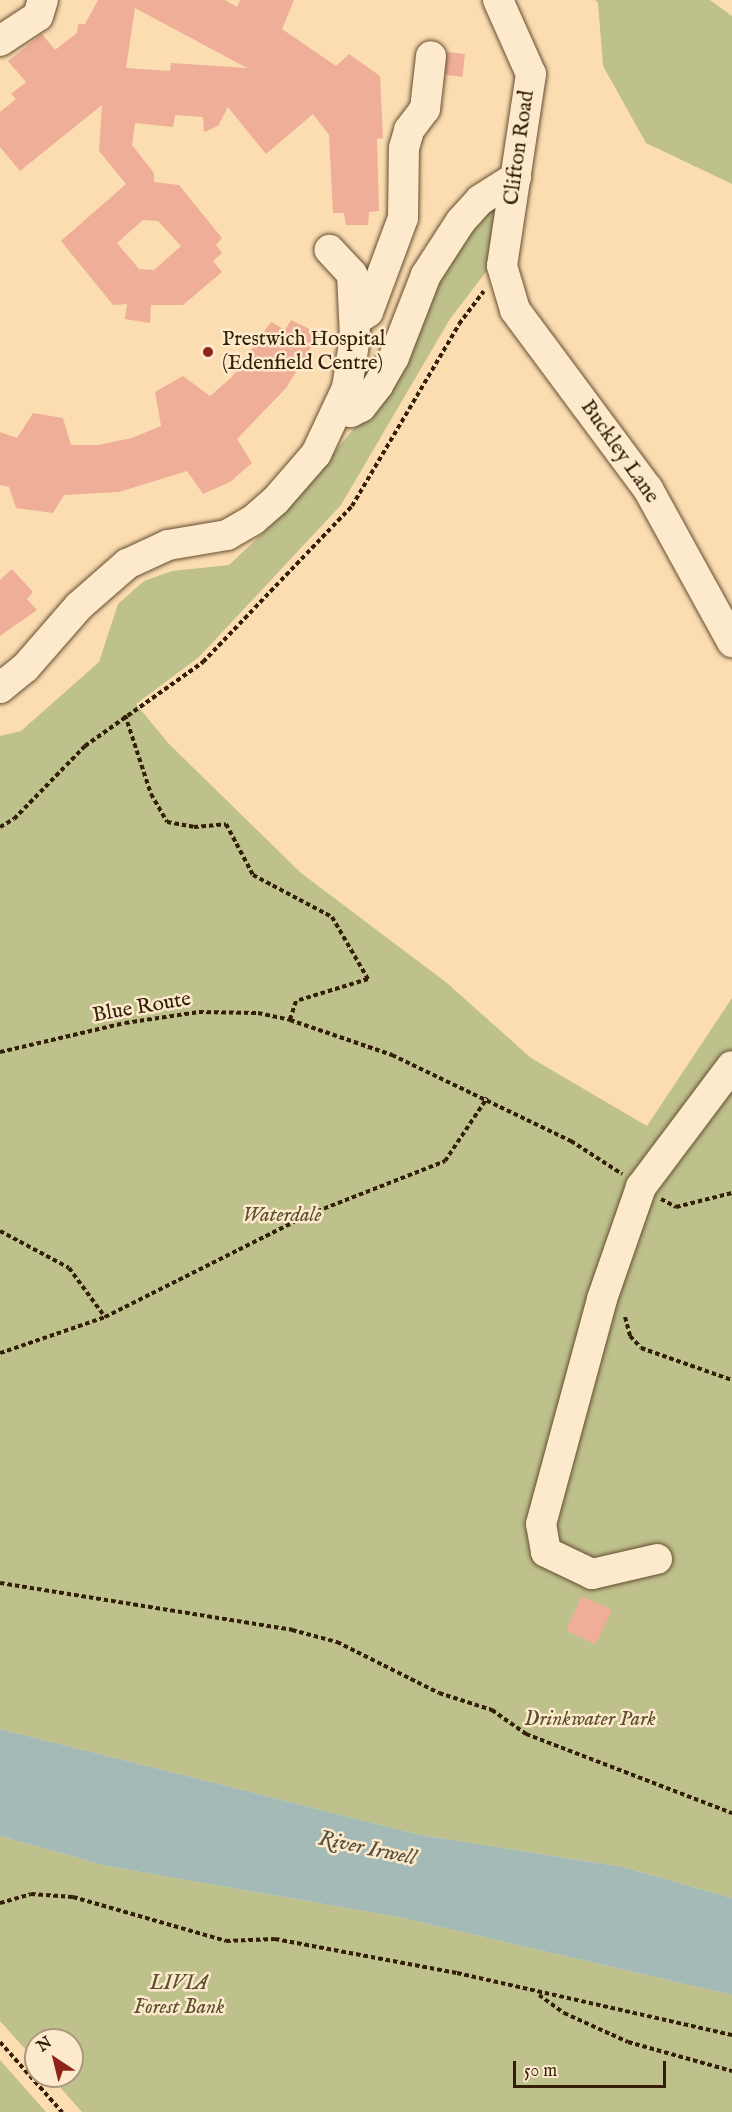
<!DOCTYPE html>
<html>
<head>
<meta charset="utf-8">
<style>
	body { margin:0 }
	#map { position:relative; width:732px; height:2112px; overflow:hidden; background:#fcddb1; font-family:"IM FELL English",serif }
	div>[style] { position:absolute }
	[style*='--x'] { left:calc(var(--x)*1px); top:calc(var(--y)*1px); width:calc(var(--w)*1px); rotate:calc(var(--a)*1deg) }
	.green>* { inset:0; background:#bec18c }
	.water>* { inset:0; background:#a3bab6 }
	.building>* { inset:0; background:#eeae97; transform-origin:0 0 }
	.path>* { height:4px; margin-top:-2px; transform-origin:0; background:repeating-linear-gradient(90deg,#331f07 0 4.5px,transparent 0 7.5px) }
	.roads { filter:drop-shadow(0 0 2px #654e32) drop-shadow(0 0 2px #654e32) }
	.minor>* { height:30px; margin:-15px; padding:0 15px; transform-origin:15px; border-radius:15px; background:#fde9cc }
	.dots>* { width:16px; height:16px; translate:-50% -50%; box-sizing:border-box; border:3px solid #fde9cc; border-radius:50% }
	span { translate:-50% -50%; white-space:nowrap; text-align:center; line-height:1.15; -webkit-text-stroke:5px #fde9cc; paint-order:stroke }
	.street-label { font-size:21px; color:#331f07 }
	.poi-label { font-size:21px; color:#331f07 }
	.left { translate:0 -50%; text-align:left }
	.park-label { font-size:21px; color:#5d502f; font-style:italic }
	.water-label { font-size:22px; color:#554e3c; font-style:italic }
	.north { position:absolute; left:24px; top:2028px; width:60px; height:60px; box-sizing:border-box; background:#fde9cc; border:2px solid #ac987d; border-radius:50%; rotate:325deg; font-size:16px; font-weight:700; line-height:24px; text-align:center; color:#331f07 }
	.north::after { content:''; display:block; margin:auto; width:21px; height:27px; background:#8f2418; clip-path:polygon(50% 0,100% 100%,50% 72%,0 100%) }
	.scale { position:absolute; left:513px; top:2061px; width:153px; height:27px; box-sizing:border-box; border:3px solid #331f07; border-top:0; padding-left:8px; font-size:18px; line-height:21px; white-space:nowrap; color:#331f07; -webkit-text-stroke:4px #fde9cc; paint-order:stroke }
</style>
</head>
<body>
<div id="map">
	<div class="green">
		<i style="clip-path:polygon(595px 0,710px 0,732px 16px,732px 184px,646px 143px,603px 66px,598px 3px)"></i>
		<i style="clip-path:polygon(504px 195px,489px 268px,450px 319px,341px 505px,199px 657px,136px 704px,169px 744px,301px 873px,447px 983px,531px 1058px,647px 1126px,732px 998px,732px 1898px,623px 1867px,421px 1835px,0 1729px,0 736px,21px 731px,99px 662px,118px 604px,144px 581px,172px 571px,229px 565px,282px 515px,361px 420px,432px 279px)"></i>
		<i style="clip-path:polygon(0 1836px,106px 1866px,398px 1917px,732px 1995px,732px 2112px,82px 2112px,50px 2076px,72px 2076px,72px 2040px,36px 2040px,36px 2061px,0 2021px)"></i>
		<i style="clip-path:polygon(0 2060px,46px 2112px,0 2112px)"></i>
	</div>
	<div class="water">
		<i style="clip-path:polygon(0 1729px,421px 1835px,623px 1867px,732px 1898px,732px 1995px,398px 1917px,106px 1866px,0 1836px)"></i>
	</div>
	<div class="building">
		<i style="clip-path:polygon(evenodd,98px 0,225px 0,237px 7px,240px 0,294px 0,282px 29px,336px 66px,349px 54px,380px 76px,383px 138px,377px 139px,379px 211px,369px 212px,368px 225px,346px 225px,344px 213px,333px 213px,329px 135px,313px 114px,266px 154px,228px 107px,218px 126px,204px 132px,203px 117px,175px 115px,173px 127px,135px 123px,132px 145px,154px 173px,154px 182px,179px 185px,222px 238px,216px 245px,222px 253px,213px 261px,222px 272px,183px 305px,151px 305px,150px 323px,125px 319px,127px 304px,113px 305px,61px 241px,126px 184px,99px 151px,102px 105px,20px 171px,0 147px,0 112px,16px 99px,11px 94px,26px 82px,8px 61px,42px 34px,55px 50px,77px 33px,78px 24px,85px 24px,98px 0,135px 8px,247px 68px,171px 63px,170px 71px,126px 68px,135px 8px,98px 0,143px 220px,158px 221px,181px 246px,154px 270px,139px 269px,117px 243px,143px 220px)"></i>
		<i style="left:447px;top:52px;width:18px;height:23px;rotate:6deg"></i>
		<i style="clip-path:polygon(291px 320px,320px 334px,286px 388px,237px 439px,252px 463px,230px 482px,203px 494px,187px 471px,119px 492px,64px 495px,53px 513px,16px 508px,9px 487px,0 485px,0 432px,17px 438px,33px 413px,63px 418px,71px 445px,98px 445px,132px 438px,161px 426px,155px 392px,183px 376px,210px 396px,232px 377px,271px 322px,285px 330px)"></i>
		<i style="clip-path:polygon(12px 569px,33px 592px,27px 599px,37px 610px,0 636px,0 580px)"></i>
		<i style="left:582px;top:1596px;width:33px;height:38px;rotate:25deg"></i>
	</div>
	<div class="path">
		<i style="--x:125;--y:715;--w:83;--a:71.8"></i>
		<i style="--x:151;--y:794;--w:32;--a:60"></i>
		<i style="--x:167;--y:822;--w:27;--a:10"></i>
		<i style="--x:194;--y:827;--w:32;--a:-5"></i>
		<i style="--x:226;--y:824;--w:58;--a:62.1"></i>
		<i style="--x:253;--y:875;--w:89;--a:28"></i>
		<i style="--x:332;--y:917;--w:72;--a:59.9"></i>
		<i style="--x:368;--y:979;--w:75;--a:163"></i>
		<i style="--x:296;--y:1001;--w:20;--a:108"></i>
		<i style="--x:0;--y:827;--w:16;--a:-30"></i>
		<i style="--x:14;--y:819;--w:102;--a:-45.8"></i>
		<i style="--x:85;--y:746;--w:145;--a:-35.4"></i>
		<i style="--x:203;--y:662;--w:216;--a:-46.3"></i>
		<i style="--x:352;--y:506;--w:211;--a:-59.5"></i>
		<i style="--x:459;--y:324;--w:41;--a:-52.9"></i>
		<i style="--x:0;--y:1052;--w:128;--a:-13.1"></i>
		<i style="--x:125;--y:1023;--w:75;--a:-8.5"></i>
		<i style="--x:199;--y:1012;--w:59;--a:1"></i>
		<i style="--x:258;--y:1013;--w:33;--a:12"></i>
		<i style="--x:290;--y:1020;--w:108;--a:18.9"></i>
		<i style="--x:392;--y:1055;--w:199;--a:25.7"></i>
		<i style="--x:571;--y:1141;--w:61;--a:32.9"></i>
		<i style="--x:661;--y:1199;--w:17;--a:28"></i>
		<i style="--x:676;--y:1207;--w:58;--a:-14"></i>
		<i style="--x:0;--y:1231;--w:78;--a:28.2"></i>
		<i style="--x:69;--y:1268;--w:61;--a:53.7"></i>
		<i style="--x:625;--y:1317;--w:20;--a:75"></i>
		<i style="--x:630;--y:1336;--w:16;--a:47"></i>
		<i style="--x:641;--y:1348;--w:96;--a:19.4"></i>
		<i style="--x:0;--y:1353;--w:111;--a:-18.9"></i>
		<i style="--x:105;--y:1317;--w:229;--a:-26.7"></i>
		<i style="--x:310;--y:1214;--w:145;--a:-21.4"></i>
		<i style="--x:445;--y:1161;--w:76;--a:-56.3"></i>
		<i style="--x:0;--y:1583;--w:296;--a:9.1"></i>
		<i style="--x:292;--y:1630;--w:47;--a:14.9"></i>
		<i style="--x:337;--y:1642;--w:114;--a:26.6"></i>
		<i style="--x:439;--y:1693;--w:56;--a:17.8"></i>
		<i style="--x:492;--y:1710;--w:42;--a:35.2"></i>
		<i style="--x:526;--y:1734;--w:221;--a:21"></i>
		<i style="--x:0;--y:1903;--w:32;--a:-16"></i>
		<i style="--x:31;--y:1894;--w:42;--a:4.1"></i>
		<i style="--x:73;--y:1897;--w:159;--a:16"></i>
		<i style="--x:226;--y:1941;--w:49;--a:-2.3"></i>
		<i style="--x:275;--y:1939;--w:185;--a:10.6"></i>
		<i style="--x:457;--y:1973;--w:282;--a:12.7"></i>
		<i style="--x:539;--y:1995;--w:31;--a:36"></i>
		<i style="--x:564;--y:2013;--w:70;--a:24.4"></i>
		<i style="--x:628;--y:2042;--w:108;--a:15.6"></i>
		<i style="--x:0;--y:2042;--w:94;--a:48.5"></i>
	</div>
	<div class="roads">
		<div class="minor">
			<i style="--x:498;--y:0;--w:81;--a:66"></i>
			<i style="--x:531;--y:74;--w:194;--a:98.6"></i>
			<i style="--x:502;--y:266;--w:46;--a:73.5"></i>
			<i style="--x:515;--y:310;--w:223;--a:53.4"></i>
			<i style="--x:648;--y:489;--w:175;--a:61.2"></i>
			<i style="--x:0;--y:41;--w:45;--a:-33.3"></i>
			<i style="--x:38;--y:16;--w:17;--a:-73"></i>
			<i style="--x:355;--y:321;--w:16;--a:-35"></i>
			<i style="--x:368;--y:312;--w:100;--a:-69.6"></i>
			<i style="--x:403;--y:218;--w:70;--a:-89.2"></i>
			<i style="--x:404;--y:148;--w:19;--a:-74"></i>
			<i style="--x:409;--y:130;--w:26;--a:-53"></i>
			<i style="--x:425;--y:109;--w:53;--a:-83.5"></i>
			<i style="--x:340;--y:410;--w:11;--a:10"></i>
			<i style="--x:351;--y:412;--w:11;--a:-27"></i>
			<i style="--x:361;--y:407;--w:28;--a:-52"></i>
			<i style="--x:378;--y:385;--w:32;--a:-60"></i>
			<i style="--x:394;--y:357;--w:88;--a:-68.7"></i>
			<i style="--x:426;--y:275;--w:64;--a:-57.1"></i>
			<i style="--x:461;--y:221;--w:28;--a:-48"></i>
			<i style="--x:480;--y:200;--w:43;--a:-32.6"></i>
			<i style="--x:0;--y:688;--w:32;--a:-39"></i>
			<i style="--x:25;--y:668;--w:82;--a:-48.9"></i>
			<i style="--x:79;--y:606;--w:64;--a:-41.2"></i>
			<i style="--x:127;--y:564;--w:45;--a:-24.9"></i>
			<i style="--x:168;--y:545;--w:60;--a:-9.6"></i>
			<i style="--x:227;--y:535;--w:30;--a:-30"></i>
			<i style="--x:253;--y:520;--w:30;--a:-41"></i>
			<i style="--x:276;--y:500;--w:61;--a:-49"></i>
			<i style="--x:316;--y:454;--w:73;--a:-64.8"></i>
			<i style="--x:347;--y:388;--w:52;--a:-81.1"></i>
			<i style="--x:355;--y:337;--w:63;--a:-92.7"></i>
			<i style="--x:352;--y:274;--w:33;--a:-133"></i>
			<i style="--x:657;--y:1559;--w:67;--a:167"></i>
			<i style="--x:592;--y:1574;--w:51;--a:-154.4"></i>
			<i style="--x:546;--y:1552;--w:28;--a:-100"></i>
			<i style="--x:541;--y:1524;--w:233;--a:-74.8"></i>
			<i style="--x:602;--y:1299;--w:119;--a:-70.8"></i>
			<i style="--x:641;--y:1187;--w:151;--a:-53.1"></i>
		</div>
	</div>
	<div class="dots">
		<i style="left:208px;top:352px;background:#8f2418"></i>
	</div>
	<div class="street-label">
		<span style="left:520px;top:148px;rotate:-82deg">Clifton Road</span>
		<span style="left:619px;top:452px;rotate:55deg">Buckley Lane</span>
		<span style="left:142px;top:1008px;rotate:-10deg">Blue Route</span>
	</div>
	<div class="poi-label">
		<span class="left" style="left:222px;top:352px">Prestwich Hospital<br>(Edenfield Centre)</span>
	</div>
	<div class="park-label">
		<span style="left:282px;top:1216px">Waterdale</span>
		<span style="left:590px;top:1720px">Drinkwater Park</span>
		<span style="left:179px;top:1996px">LIVIA<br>Forest Bank</span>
	</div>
	<div class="water-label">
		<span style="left:367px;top:1849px;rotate:12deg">River Irwell</span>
	</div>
	<div class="north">N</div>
	<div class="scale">50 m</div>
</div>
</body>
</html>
